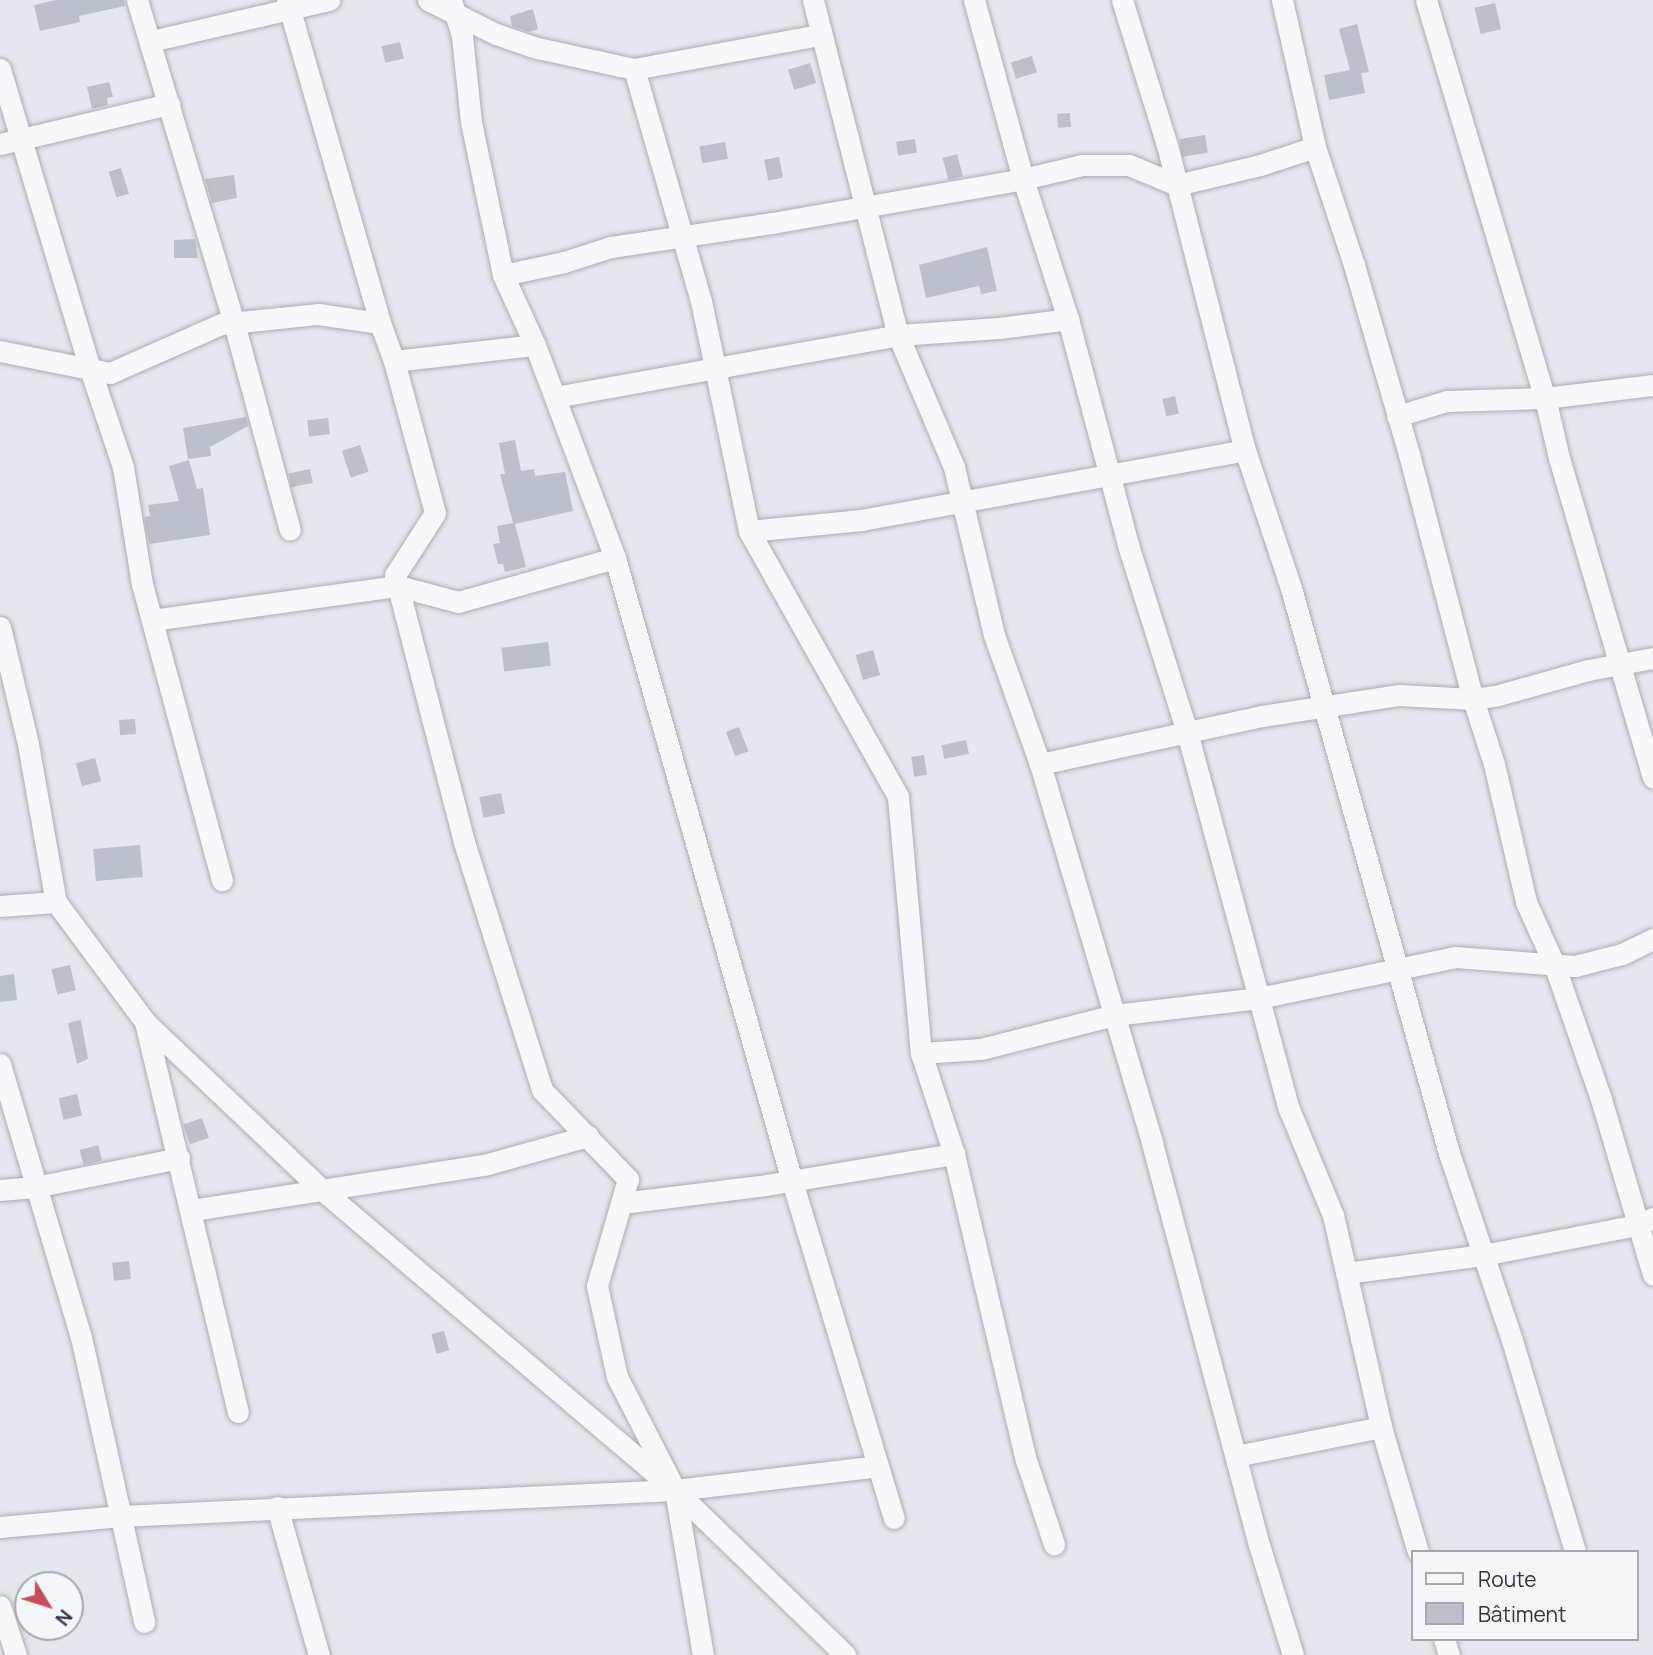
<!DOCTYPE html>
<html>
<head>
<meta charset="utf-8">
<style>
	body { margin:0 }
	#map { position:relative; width:1653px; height:1655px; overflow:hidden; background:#e4e7ec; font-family:Manrope,sans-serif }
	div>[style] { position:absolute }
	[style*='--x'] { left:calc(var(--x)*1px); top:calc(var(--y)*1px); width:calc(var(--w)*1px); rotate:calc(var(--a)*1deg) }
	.building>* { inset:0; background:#bbc0c9; transform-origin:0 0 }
	.roads { filter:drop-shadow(0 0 2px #a9adb6) drop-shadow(0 0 2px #a9adb6) }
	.minor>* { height:21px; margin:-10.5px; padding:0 10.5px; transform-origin:10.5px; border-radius:10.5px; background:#f7f8fa }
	span { translate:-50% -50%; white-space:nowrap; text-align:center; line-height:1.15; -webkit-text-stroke:6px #f4f6f9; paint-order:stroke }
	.legend { position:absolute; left:1411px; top:1550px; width:228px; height:91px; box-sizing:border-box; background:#f4f6f9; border:2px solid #a4a8b1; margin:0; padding:9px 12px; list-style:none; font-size:21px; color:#2c3344 }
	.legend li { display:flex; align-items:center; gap:14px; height:35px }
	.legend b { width:35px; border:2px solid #a4a8b1 }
	.north { position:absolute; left:14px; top:1571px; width:70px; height:70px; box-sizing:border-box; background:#f4f6f9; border:2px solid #a4a8b1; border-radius:50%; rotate:128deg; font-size:19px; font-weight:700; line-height:28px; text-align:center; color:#2c3344 }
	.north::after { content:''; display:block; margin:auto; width:24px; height:32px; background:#cc4d5a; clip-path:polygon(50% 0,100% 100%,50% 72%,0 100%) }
</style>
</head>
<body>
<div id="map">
	<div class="building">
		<i style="clip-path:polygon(56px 0,124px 0,125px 6px,79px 16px,80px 22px,40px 31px,34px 5px)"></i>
		<i style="left:1495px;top:3px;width:27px;height:21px;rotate:77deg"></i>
		<i style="clip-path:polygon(533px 9px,538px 29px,529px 32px,512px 26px,510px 16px)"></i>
		<i style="clip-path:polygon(1357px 24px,1369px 72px,1361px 73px,1365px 93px,1329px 100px,1324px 75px,1350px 70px,1339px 29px)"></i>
		<i style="left:400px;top:42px;width:17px;height:19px;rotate:77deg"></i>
		<i style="left:1032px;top:56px;width:17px;height:22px;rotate:73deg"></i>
		<i style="left:810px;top:63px;width:21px;height:23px;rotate:73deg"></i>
		<i style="clip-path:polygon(109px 82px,113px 97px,107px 98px,108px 105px,92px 109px,87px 87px)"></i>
		<i style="left:1070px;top:113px;width:14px;height:13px;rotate:86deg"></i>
		<i style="left:1205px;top:135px;width:18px;height:26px;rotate:81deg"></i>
		<i style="left:915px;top:139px;width:14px;height:19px;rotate:82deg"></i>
		<i style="left:725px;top:142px;width:17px;height:26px;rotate:80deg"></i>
		<i style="left:957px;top:154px;width:23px;height:15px;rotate:75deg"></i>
		<i style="left:779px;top:157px;width:21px;height:15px;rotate:79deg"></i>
		<i style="left:121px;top:168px;width:27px;height:13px;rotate:73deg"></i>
		<i style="clip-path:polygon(234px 175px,237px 198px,212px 203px,205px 179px)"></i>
		<i style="clip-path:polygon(195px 239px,198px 258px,174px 258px,174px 240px)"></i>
		<i style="clip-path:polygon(987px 247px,997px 291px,981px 294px,979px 286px,926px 298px,919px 265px)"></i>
		<i style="left:1175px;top:396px;width:18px;height:13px;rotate:77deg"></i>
		<i style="clip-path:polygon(246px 417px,248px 426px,210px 447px,211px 456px,188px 459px,183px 428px)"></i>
		<i style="left:328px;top:418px;width:16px;height:21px;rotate:83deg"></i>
		<i style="clip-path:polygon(515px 440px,521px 471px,534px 469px,535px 476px,565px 472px,573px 511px,515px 524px,526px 567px,505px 572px,503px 564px,498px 564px,493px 544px,500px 543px,497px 526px,513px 523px,500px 474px,505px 474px,499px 443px)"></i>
		<i style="left:360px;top:445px;width:28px;height:19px;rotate:72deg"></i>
		<i style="clip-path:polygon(189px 460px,197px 489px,203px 488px,210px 535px,149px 544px,144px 517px,150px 516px,148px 505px,179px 501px,169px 466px)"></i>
		<i style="left:310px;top:469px;width:14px;height:22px;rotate:78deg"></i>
		<i style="left:548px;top:642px;width:24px;height:47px;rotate:83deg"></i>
		<i style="left:873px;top:650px;width:26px;height:18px;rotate:74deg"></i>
		<i style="left:135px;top:719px;width:15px;height:16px;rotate:86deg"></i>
		<i style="left:739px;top:727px;width:26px;height:14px;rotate:69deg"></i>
		<i style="left:966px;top:740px;width:14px;height:25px;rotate:78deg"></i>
		<i style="left:924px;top:755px;width:20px;height:13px;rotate:81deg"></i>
		<i style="left:95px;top:758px;width:24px;height:20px;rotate:75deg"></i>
		<i style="left:501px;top:793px;width:21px;height:22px;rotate:79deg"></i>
		<i style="left:140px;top:845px;width:32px;height:47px;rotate:85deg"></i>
		<i style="left:70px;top:965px;width:26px;height:19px;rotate:77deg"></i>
		<i style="clip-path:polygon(14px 974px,17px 1000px,0 1002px,0 976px)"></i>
		<i style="clip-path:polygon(81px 1020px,88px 1059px,77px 1064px,68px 1023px)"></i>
		<i style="left:77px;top:1094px;width:22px;height:19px;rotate:77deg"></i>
		<i style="left:202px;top:1118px;width:21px;height:20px;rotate:71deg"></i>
		<i style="left:98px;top:1145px;width:16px;height:19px;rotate:75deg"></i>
		<i style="left:129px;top:1261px;width:18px;height:17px;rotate:84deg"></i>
		<i style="left:444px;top:1331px;width:20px;height:13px;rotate:75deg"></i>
	</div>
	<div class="roads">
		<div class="minor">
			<i style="--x:137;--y:0;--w:337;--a:73.3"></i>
			<i style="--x:234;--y:323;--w:214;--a:74.9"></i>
			<i style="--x:287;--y:0;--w:336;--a:73.9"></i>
			<i style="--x:380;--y:323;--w:40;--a:69.8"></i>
			<i style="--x:394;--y:361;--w:157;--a:74.9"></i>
			<i style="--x:435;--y:513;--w:74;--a:122.8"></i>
			<i style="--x:395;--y:575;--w:276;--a:75.5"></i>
			<i style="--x:464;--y:842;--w:260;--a:72.5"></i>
			<i style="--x:542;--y:1090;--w:124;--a:46"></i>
			<i style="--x:628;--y:1179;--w:111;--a:106.2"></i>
			<i style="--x:597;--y:1286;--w:93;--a:77.6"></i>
			<i style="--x:617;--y:1377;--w:127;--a:62.8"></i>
			<i style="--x:675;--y:1490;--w:167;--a:80.4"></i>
			<i style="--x:428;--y:0;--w:76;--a:26.6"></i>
			<i style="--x:496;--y:34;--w:39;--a:19"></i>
			<i style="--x:533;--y:47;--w:103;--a:12.3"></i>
			<i style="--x:634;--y:69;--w:189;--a:-10.4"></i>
			<i style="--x:451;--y:0;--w:38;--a:73"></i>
			<i style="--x:462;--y:36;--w:86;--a:84"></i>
			<i style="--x:471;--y:122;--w:156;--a:78.2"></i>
			<i style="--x:503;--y:275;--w:77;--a:65.4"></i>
			<i style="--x:535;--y:345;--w:228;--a:69.4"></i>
			<i style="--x:615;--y:558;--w:648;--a:74.14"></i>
			<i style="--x:792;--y:1181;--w:352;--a:73.2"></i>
			<i style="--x:813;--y:0;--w:346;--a:75.8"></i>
			<i style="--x:898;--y:335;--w:143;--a:67"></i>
			<i style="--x:954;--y:467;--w:173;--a:76.6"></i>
			<i style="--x:994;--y:635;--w:137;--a:70.4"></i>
			<i style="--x:1040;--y:764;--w:395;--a:73.5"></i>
			<i style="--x:1152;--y:1143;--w:416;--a:75.1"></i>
			<i style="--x:1259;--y:1545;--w:115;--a:72.8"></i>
			<i style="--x:974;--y:0;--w:186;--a:74.7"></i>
			<i style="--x:1023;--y:179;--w:147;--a:72.2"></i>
			<i style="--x:1068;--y:319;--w:234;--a:75.1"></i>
			<i style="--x:1128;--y:545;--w:196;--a:72.5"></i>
			<i style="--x:1187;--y:732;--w:391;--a:74.9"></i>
			<i style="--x:1289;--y:1109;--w:115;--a:67.5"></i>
			<i style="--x:1333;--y:1215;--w:217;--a:77.2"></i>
			<i style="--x:1381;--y:1427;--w:130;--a:73.5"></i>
			<i style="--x:1122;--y:0;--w:152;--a:72.8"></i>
			<i style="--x:1167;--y:145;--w:315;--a:75.7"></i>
			<i style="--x:1245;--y:450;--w:145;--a:71.6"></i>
			<i style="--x:1291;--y:588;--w:587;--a:74.38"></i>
			<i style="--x:1449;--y:1153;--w:197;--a:71.4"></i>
			<i style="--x:1512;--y:1340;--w:221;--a:73.4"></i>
			<i style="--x:1282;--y:0;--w:151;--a:77.3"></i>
			<i style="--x:1315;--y:147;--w:124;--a:71.7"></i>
			<i style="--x:1354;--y:265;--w:197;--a:73.8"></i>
			<i style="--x:1409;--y:454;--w:253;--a:75.4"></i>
			<i style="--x:1473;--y:699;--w:68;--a:72.1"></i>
			<i style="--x:1494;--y:764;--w:142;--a:76.9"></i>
			<i style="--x:1526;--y:902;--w:68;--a:65.7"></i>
			<i style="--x:1554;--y:964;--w:143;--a:70.8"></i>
			<i style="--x:1601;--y:1099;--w:183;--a:73.5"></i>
			<i style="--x:1426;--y:0;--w:415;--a:73.4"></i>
			<i style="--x:1545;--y:398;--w:62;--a:76.9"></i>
			<i style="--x:1559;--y:458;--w:333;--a:73.6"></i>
			<i style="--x:151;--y:41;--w:183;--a:-13"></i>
			<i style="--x:0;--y:69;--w:313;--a:73.3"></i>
			<i style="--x:90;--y:369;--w:103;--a:71.4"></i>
			<i style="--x:123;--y:467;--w:119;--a:80.8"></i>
			<i style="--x:142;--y:584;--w:307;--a:74.9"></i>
			<i style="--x:634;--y:69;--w:241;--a:73.9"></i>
			<i style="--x:701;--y:301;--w:235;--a:78.2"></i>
			<i style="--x:749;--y:531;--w:305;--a:60.7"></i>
			<i style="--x:898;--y:797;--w:257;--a:84.9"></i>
			<i style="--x:0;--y:144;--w:174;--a:-13.3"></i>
			<i style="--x:503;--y:275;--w:62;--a:-12"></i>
			<i style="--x:564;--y:262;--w:49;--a:-17.7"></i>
			<i style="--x:611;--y:247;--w:163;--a:-8.5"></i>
			<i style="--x:772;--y:223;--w:255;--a:-9.9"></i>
			<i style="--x:1023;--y:179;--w:61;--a:-13.3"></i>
			<i style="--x:1082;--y:165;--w:47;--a:0"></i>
			<i style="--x:1129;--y:165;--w:52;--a:22.6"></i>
			<i style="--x:1177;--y:185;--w:85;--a:-13.5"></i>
			<i style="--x:1260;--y:165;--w:58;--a:-18.1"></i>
			<i style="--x:0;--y:351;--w:112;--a:11.3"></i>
			<i style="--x:110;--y:373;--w:121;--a:-23.8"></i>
			<i style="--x:221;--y:324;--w:98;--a:-5.9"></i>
			<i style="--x:318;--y:314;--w:63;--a:8.3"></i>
			<i style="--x:394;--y:361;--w:142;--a:-6.5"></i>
			<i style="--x:555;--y:397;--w:349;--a:-10.2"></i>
			<i style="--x:898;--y:335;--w:101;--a:-4"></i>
			<i style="--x:999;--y:328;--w:70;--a:-7.4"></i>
			<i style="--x:1397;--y:416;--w:52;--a:-16.7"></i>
			<i style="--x:1447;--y:401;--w:98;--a:-1.8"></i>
			<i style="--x:1545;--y:398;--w:109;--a:-6.9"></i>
			<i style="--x:749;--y:531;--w:113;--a:-5.6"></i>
			<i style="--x:861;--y:520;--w:390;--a:-10.3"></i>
			<i style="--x:152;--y:620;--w:248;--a:-7.9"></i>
			<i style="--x:398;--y:586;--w:62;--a:14.9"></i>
			<i style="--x:458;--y:602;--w:163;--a:-15.7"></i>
			<i style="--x:0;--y:627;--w:120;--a:76.5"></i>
			<i style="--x:28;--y:744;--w:160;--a:80"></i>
			<i style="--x:1040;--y:764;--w:227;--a:-12.2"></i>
			<i style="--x:1262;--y:716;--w:139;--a:-8.7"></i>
			<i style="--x:1399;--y:695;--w:74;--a:3.1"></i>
			<i style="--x:1473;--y:699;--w:22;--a:-8"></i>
			<i style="--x:1495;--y:696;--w:97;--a:-15.6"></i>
			<i style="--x:1588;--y:670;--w:66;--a:-10.5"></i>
			<i style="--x:0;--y:906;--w:56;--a:-4.1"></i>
			<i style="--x:56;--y:902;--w:149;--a:53.4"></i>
			<i style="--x:145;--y:1022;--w:241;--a:43.5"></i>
			<i style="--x:320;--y:1188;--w:466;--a:40.4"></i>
			<i style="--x:675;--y:1490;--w:237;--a:44.1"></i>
			<i style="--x:145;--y:1022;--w:401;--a:76.6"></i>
			<i style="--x:0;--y:1064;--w:285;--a:73.5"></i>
			<i style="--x:81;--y:1337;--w:292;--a:77.5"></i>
			<i style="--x:954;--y:1154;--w:314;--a:76.8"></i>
			<i style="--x:1026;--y:1460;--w:89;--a:71.6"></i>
			<i style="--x:0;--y:1190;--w:35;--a:-5"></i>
			<i style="--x:35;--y:1187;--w:147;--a:-11.4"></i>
			<i style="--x:622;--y:1203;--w:145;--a:-7.1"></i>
			<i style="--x:766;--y:1185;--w:191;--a:-9.4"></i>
			<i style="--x:954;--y:1154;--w:106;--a:-108.1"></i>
			<i style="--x:921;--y:1053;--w:60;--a:-3.8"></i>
			<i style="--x:981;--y:1049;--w:137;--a:-14.3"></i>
			<i style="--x:1114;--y:1015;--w:146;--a:-6.7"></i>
			<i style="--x:1259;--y:998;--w:200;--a:-11.8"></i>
			<i style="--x:1455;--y:957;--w:120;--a:4.3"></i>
			<i style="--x:1575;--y:966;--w:49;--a:-14.3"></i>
			<i style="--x:1622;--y:954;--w:34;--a:-26"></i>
			<i style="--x:192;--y:1210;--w:295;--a:-8.8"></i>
			<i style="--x:484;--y:1165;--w:108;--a:-15.6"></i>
			<i style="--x:1346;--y:1273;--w:138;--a:-7.5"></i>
			<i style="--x:1483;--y:1255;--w:157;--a:-11"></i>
			<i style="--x:1637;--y:1225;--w:17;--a:-24"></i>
			<i style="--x:1236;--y:1456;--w:148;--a:-11.3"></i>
			<i style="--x:277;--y:1507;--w:154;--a:74.2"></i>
			<i style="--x:0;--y:1527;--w:121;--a:-5.2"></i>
			<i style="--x:121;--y:1516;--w:555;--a:-2.69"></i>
			<i style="--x:675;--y:1490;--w:204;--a:-6.7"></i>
			<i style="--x:0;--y:1606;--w:52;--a:71.9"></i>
			<i style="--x:1444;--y:1639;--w:17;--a:73"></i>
		</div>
	</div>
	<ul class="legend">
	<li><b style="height:9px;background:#f7f8fa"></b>Route</li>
	<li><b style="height:19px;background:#bbc0c9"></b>Bâtiment</li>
	</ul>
	<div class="north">N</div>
</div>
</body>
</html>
